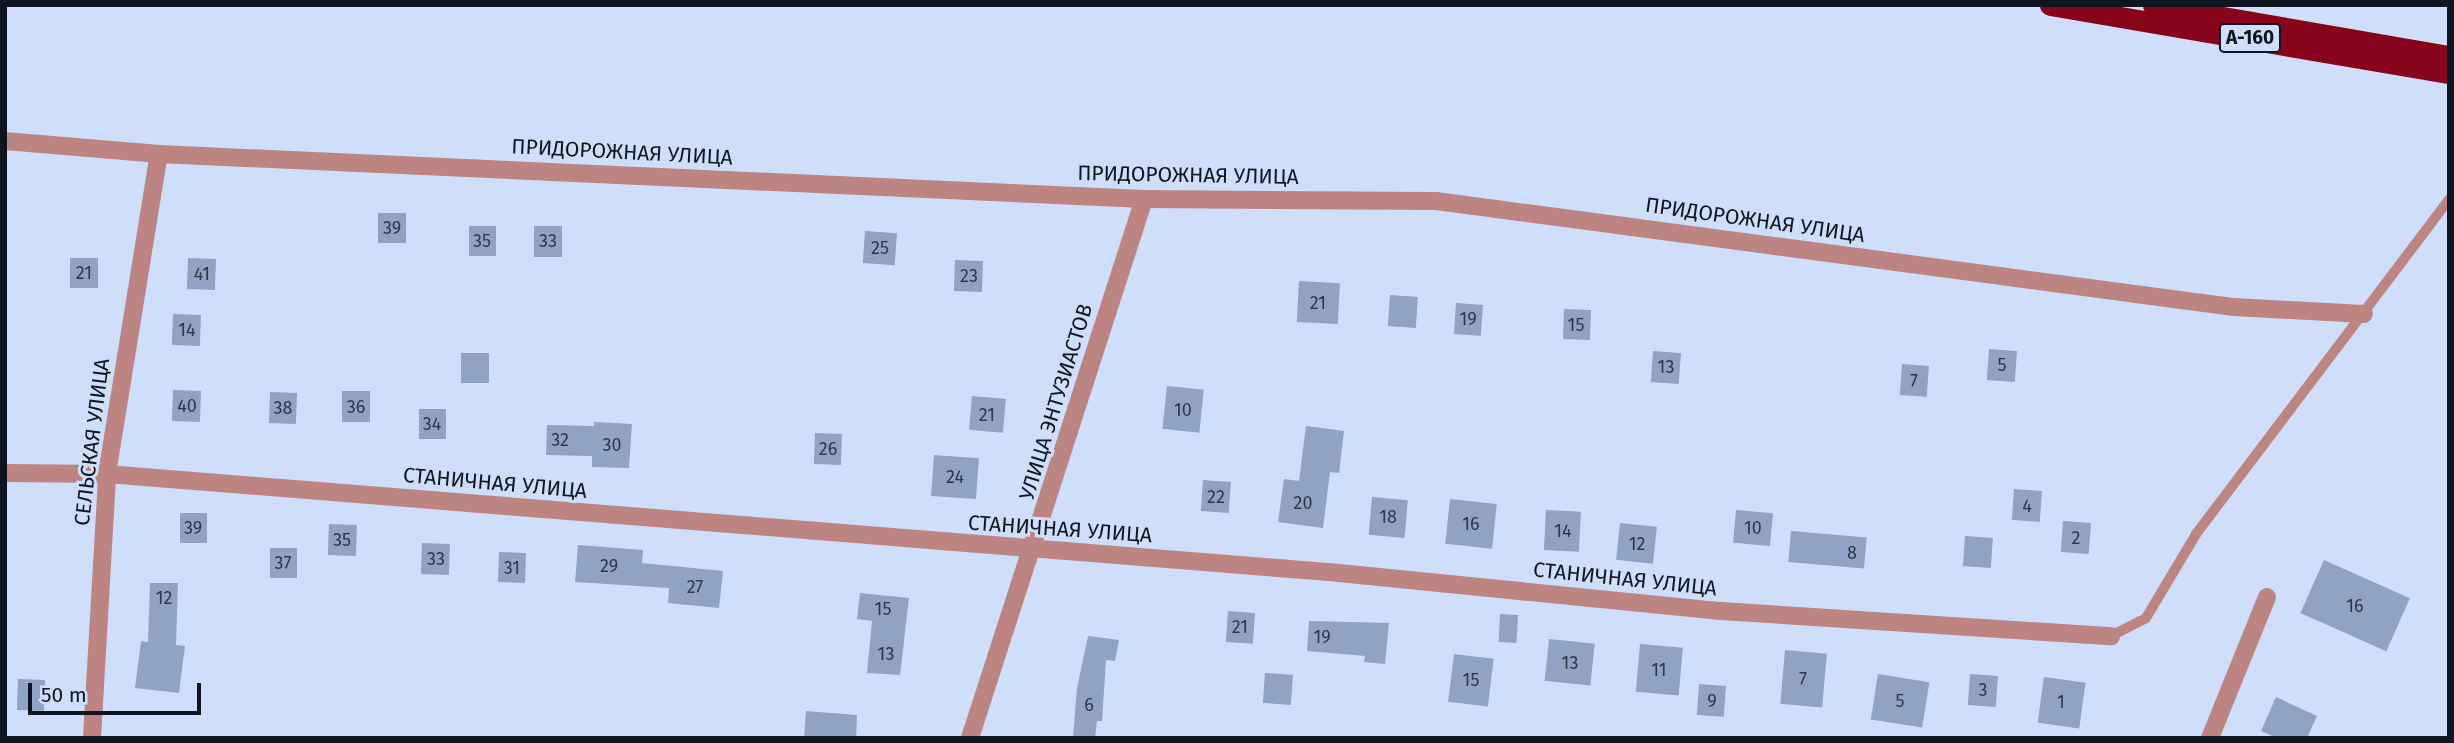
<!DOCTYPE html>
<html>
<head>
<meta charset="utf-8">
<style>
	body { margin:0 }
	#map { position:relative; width:2454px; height:743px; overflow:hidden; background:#cedefb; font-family:"Fira Sans",sans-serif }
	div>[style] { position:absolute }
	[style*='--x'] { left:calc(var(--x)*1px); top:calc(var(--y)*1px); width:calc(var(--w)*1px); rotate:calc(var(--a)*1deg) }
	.building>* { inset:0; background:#90a3c5; transform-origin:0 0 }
	.lane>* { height:10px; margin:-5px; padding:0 5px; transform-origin:5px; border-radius:5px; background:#bd8582 }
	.street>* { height:18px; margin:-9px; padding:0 9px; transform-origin:9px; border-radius:9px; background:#bd8582 }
	.highway>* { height:21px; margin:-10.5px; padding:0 10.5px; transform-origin:10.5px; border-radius:10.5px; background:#87041a }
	span { translate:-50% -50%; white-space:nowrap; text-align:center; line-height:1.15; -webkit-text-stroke:6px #cedefb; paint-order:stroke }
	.number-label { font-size:18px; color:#2e384a }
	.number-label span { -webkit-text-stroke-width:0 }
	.shield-label span { padding:2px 5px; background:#cedefb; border:2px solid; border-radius:5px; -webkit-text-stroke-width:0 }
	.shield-label { font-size:19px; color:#0e1521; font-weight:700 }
	.street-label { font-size:21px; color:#0e1521 }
	.frame { position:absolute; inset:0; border:7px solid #0e1521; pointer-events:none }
	.scale { position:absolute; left:28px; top:683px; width:173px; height:32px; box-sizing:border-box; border:4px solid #0e1521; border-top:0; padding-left:9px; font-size:21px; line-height:24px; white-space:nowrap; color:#0e1521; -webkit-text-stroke:5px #cedefb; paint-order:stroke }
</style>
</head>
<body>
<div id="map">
	<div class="building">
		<i style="left:378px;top:213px;width:28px;height:30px"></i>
		<i style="left:469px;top:226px;width:27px;height:30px"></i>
		<i style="left:534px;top:226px;width:28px;height:31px"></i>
		<i style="left:865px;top:231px;width:32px;height:32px;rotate:4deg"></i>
		<i style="left:70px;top:258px;width:28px;height:30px"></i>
		<i style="left:188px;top:258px;width:28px;height:31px;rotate:2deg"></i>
		<i style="left:955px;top:260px;width:28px;height:31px;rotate:2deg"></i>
		<i style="left:1299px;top:281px;width:41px;height:41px;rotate:3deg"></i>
		<i style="left:1390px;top:295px;width:28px;height:31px;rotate:4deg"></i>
		<i style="left:1456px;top:303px;width:27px;height:31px;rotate:4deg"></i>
		<i style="left:1564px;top:309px;width:27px;height:30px;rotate:2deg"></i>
		<i style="left:173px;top:314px;width:28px;height:31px;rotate:2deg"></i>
		<i style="left:1989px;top:349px;width:28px;height:31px;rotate:4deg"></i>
		<i style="left:1653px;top:351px;width:28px;height:31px;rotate:4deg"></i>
		<i style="left:461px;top:353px;width:28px;height:30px"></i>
		<i style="left:1902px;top:364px;width:27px;height:31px;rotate:4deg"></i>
		<i style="left:1167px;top:386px;width:37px;height:43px;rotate:6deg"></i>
		<i style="left:173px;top:390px;width:28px;height:31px;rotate:2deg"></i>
		<i style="left:342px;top:391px;width:28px;height:31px"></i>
		<i style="left:270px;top:392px;width:27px;height:31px;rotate:2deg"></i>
		<i style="left:972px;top:396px;width:34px;height:34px;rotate:5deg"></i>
		<i style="left:419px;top:409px;width:27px;height:30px"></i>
		<i style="clip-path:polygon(594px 422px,632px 424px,629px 468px,592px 467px,592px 456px,546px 455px,547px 425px,594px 426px)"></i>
		<i style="clip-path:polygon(1306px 426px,1344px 431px,1339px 473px,1330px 472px,1323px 528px,1278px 522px,1284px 479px,1299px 481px)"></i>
		<i style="left:815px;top:433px;width:27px;height:31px;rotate:2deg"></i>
		<i style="left:934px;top:455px;width:45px;height:41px;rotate:4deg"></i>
		<i style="left:1203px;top:480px;width:28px;height:31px;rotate:4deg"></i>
		<i style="left:2014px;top:489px;width:28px;height:31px;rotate:4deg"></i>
		<i style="left:1372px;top:497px;width:36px;height:38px;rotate:5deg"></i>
		<i style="left:1450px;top:499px;width:47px;height:45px;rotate:6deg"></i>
		<i style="left:1546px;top:510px;width:35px;height:40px;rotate:3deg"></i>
		<i style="left:1736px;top:510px;width:37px;height:33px;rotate:5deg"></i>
		<i style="left:180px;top:513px;width:27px;height:30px"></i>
		<i style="left:2063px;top:521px;width:28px;height:31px;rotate:4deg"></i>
		<i style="left:1620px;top:523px;width:37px;height:37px;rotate:6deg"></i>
		<i style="left:329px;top:524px;width:28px;height:31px;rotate:2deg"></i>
		<i style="left:1791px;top:531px;width:76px;height:31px;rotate:5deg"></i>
		<i style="left:1965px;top:536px;width:28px;height:30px;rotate:4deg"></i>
		<i style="left:422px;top:543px;width:28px;height:31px;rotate:2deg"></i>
		<i style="clip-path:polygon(578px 545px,643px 550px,642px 563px,723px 571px,719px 608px,668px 603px,669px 588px,575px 582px)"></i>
		<i style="left:270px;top:548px;width:27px;height:30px"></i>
		<i style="left:499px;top:552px;width:27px;height:30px;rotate:2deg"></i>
		<i style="left:2324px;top:560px;width:94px;height:58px;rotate:24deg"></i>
		<i style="clip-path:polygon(150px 583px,178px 583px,176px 645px,185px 646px,179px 693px,135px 688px,141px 641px,148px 642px)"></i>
		<i style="clip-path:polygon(860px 593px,909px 598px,900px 675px,867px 673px,872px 621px,857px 619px)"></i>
		<i style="left:1228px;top:611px;width:27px;height:31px;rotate:4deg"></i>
		<i style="left:1500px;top:614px;width:18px;height:28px;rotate:3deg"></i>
		<i style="clip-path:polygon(1309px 621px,1389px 623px,1385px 664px,1364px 662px,1365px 656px,1307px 651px)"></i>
		<i style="clip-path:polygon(1088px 636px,1119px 640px,1115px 661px,1106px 660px,1102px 721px,1097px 721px,1095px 738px,1073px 738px,1077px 688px)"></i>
		<i style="left:1549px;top:639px;width:46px;height:42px;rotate:6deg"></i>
		<i style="left:1640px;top:644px;width:43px;height:48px;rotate:5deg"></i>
		<i style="left:1785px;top:650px;width:42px;height:54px;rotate:5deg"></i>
		<i style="left:1454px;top:654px;width:40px;height:48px;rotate:7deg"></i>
		<i style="left:1265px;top:673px;width:28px;height:30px;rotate:4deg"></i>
		<i style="left:1878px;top:674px;width:52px;height:46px;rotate:9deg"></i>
		<i style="left:1970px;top:674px;width:28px;height:31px;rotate:4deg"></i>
		<i style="left:2044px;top:677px;width:42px;height:46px;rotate:8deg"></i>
		<i style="left:18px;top:679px;width:27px;height:31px;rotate:2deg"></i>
		<i style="left:1699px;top:684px;width:27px;height:31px;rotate:4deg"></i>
		<i style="clip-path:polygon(2276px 697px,2317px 716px,2307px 738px,2277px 738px,2261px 731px)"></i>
		<i style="clip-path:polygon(806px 711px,857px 715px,856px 738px,804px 738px)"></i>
	</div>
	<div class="lane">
		<i style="--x:2111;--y:636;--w:39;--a:-27"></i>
		<i style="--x:2146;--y:618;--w:98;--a:-59.2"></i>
		<i style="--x:2196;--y:534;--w:420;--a:-52.9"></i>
	</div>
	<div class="street">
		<i style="--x:5;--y:141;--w:155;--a:4.8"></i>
		<i style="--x:159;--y:154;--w:986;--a:2.62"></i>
		<i style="--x:1144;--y:199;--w:292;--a:0.4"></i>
		<i style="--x:1436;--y:201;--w:805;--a:7.57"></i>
		<i style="--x:2234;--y:307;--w:130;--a:3.1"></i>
		<i style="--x:5;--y:473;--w:102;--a:0.6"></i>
		<i style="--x:107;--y:474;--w:1226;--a:4.59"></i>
		<i style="--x:1329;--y:572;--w:394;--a:5.7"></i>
		<i style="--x:1721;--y:611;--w:391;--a:3.7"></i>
		<i style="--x:92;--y:738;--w:264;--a:-86.7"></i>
		<i style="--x:107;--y:474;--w:324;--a:-80.8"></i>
		<i style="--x:970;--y:738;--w:566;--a:-72.11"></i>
		<i style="--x:2210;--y:738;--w:152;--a:-68"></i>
	</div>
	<div class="highway">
		<i style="--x:2050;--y:5;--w:405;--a:9.7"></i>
		<i style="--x:2153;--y:5;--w:300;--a:9.8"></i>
	</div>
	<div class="number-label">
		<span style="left:392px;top:228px">39</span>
		<span style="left:482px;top:241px">35</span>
		<span style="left:548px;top:241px">33</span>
		<span style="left:880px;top:248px">25</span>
		<span style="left:84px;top:273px">21</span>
		<span style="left:202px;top:274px">41</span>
		<span style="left:969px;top:276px">23</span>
		<span style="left:1318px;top:303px">21</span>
		<span style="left:1468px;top:319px">19</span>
		<span style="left:1576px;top:325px">15</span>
		<span style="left:187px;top:330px">14</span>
		<span style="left:2002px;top:365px">5</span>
		<span style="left:1666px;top:367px">13</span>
		<span style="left:1914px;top:381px">7</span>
		<span style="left:187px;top:406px">40</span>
		<span style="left:356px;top:407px">36</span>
		<span style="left:283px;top:408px">38</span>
		<span style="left:1183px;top:410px">10</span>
		<span style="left:987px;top:415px">21</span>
		<span style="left:432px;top:424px">34</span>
		<span style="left:560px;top:440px">32</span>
		<span style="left:612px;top:445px">30</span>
		<span style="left:828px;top:449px">26</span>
		<span style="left:955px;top:477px">24</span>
		<span style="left:1216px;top:497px">22</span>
		<span style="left:1303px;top:503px">20</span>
		<span style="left:2027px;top:506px">4</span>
		<span style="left:1388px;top:517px">18</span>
		<span style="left:1471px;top:524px">16</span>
		<span style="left:193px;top:528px">39</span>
		<span style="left:1753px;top:528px">10</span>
		<span style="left:1563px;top:531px">14</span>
		<span style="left:2076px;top:538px">2</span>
		<span style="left:342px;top:540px">35</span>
		<span style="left:1637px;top:544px">12</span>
		<span style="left:1852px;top:553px">8</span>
		<span style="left:436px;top:559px">33</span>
		<span style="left:283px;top:563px">37</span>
		<span style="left:609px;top:566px">29</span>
		<span style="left:512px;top:568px">31</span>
		<span style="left:695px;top:587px">27</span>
		<span style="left:164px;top:598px">12</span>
		<span style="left:2355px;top:606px">16</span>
		<span style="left:883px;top:609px">15</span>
		<span style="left:1240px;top:627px">21</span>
		<span style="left:1322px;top:637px">19</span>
		<span style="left:886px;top:654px">13</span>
		<span style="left:1570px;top:663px">13</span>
		<span style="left:1659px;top:670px">11</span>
		<span style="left:1803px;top:679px">7</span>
		<span style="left:1471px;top:680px">15</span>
		<span style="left:1983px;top:690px">3</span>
		<span style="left:1712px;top:701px">9</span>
		<span style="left:1900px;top:701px">5</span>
		<span style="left:2061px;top:702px">1</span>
		<span style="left:1089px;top:705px">6</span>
	</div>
	<div class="shield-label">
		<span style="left:2250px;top:38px">А-160</span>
	</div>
	<div class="street-label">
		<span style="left:622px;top:152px;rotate:3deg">ПРИДОРОЖНАЯ УЛИЦА</span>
		<span style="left:1188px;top:175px;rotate:1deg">ПРИДОРОЖНАЯ УЛИЦА</span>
		<span style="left:1755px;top:220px;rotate:8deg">ПРИДОРОЖНАЯ УЛИЦА</span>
		<span style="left:1056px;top:402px;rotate:-73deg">УЛИЦА ЭНТУЗИАСТОВ</span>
		<span style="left:92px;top:442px;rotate:-83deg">СЕЛЬСКАЯ УЛИЦА</span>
		<span style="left:495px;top:483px;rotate:5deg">СТАНИЧНАЯ УЛИЦА</span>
		<span style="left:1060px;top:529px;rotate:4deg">СТАНИЧНАЯ УЛИЦА</span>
		<span style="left:1625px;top:579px;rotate:6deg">СТАНИЧНАЯ УЛИЦА</span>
	</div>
	<div class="frame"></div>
	<div class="scale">50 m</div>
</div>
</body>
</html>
